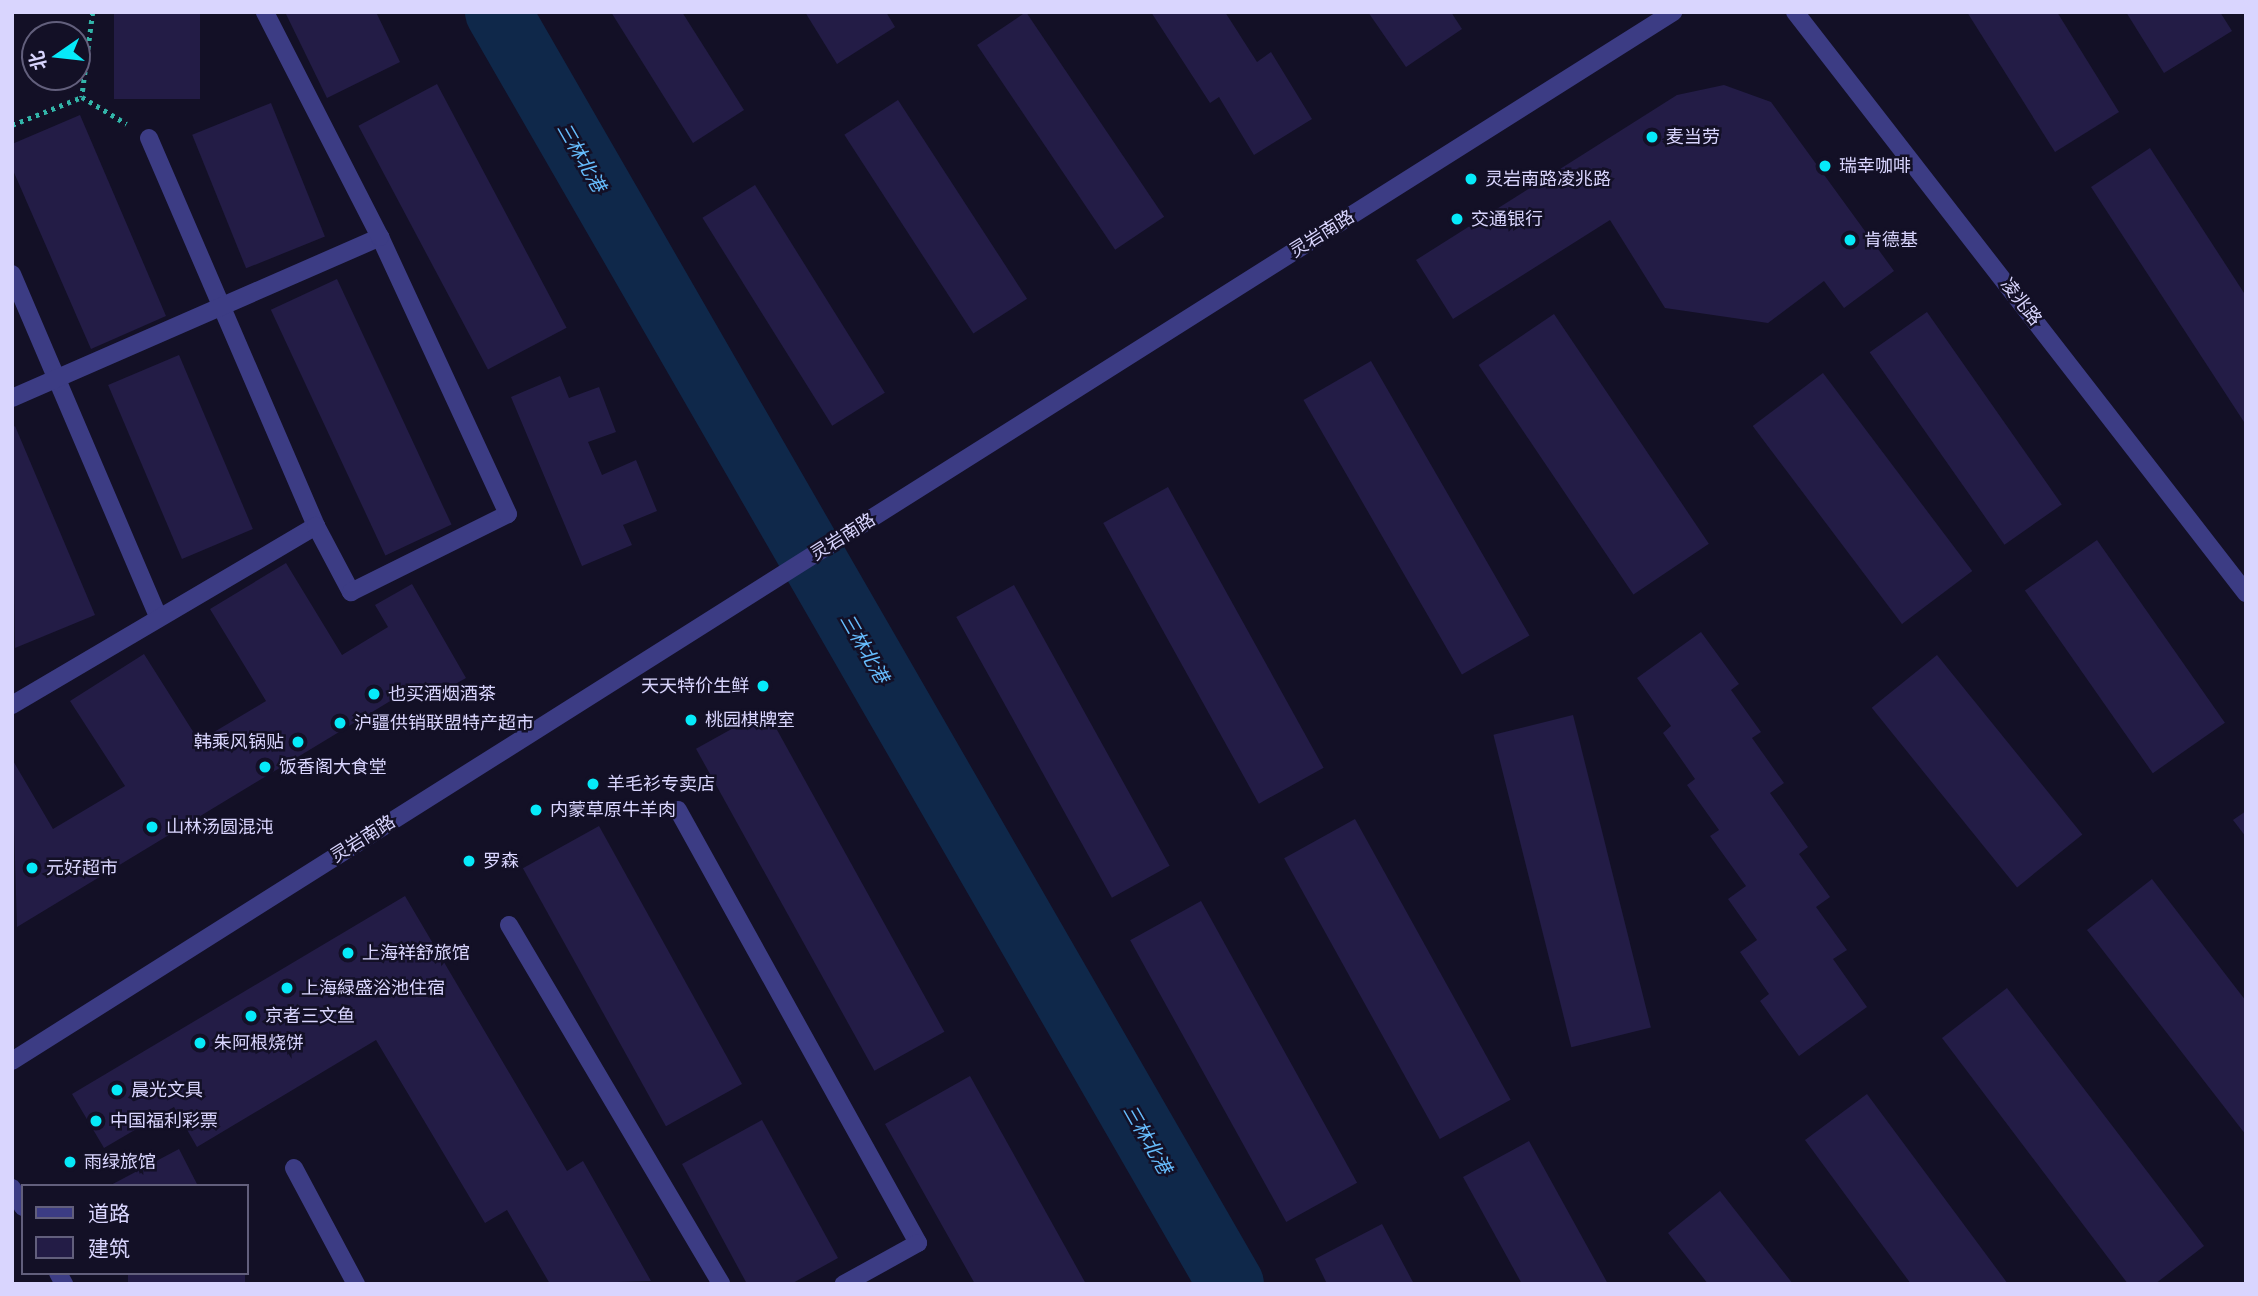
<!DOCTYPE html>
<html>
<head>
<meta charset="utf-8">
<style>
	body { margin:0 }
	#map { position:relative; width:2258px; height:1296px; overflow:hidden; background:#131026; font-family:"Titillium Web","Noto Sans SC",sans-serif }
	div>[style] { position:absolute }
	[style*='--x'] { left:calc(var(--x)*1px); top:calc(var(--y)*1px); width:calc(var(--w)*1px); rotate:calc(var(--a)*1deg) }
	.river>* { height:66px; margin:-33px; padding:0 33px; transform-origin:33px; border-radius:33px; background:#0f284a }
	.building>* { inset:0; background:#231c46; transform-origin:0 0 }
	.path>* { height:4.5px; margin-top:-2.25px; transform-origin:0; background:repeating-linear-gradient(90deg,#32b5a9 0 3.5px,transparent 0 8.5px) }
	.minor>* { height:18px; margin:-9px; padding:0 9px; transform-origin:9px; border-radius:9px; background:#3c3c84 }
	.dots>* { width:19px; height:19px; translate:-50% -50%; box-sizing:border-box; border:4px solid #131026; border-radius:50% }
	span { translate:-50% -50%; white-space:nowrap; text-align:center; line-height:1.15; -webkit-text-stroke:5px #131026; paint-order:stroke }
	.poi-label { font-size:18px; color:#d9d5fe }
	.left { translate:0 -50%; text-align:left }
	.right { translate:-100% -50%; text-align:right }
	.street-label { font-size:18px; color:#d9d5fe }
	.water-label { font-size:19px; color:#66bcfc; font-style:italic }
	.frame { position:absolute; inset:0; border:14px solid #d9d5fe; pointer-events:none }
	.legend { position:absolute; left:21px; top:1184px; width:228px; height:91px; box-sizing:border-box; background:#131026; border:2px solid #625f7c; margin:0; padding:9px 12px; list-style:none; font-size:21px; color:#d9d5fe }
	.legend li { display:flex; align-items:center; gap:14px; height:35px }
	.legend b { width:35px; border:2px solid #625f7c }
	.north { position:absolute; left:21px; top:21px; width:70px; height:70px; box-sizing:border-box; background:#131026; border:2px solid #625f7c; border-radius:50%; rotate:256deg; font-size:19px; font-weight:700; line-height:28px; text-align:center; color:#d9d5fe }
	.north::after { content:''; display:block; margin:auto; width:24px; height:32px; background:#06eaf9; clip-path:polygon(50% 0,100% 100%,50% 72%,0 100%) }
</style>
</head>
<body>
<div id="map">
	<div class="river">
		<i style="--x:498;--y:12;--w:1468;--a:60.05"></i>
	</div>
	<div class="building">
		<i style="left:114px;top:12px;width:86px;height:87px"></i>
		<i style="clip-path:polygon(285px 12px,376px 12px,400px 62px,327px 98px)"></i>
		<i style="clip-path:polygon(611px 12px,682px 12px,744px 110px,693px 143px)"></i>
		<i style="clip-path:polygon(805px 12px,886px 12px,895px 27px,837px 64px)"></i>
		<i style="left:1026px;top:12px;width:247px;height:59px;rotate:56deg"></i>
		<i style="clip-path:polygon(1151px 12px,1225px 12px,1257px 62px,1271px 52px,1312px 119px,1254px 155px,1219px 97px,1210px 103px)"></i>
		<i style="clip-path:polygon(1368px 12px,1451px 12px,1462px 29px,1406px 67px)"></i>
		<i style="clip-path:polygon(1967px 12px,2057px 12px,2119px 112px,2055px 152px)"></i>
		<i style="clip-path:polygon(2126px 12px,2220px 12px,2232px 31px,2164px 73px)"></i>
		<i style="left:437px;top:84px;width:276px;height:89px;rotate:62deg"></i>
		<i style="clip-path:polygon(1724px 85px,1771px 102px,1894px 271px,1844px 308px,1824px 281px,1768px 323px,1665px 308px,1610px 220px,1453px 319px,1416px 260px,1677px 95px)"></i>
		<i style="left:898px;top:100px;width:237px;height:64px;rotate:57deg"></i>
		<i style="left:271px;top:103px;width:144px;height:85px;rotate:68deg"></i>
		<i style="clip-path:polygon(80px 115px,166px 316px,91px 349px,12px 168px,12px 144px)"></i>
		<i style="clip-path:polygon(2150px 148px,2246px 296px,2246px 425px,2091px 187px)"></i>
		<i style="left:755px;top:185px;width:245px;height:62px;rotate:58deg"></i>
		<i style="left:337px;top:279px;width:271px;height:73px;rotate:65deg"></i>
		<i style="left:1927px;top:312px;width:235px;height:70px;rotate:55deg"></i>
		<i style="left:1554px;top:314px;width:277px;height:91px;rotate:56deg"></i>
		<i style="left:179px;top:355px;width:189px;height:77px;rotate:67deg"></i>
		<i style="left:1371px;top:361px;width:317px;height:78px;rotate:60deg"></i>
		<i style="left:1823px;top:373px;width:248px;height:88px;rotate:53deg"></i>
		<i style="clip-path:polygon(560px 376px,569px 398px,599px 387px,616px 432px,588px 442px,602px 475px,636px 460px,657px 511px,623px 525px,632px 545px,582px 566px,511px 397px)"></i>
		<i style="clip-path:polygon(15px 426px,95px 615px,15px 648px,12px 428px)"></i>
		<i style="left:1168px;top:487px;width:321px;height:74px;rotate:61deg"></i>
		<i style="left:2097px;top:540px;width:223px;height:88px;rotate:55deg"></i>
		<i style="clip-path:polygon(286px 563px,342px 655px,388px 627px,375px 605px,412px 584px,466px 678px,429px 699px,420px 683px,17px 927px,12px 759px,53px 829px,125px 786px,70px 701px,144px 654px,199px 741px,266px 701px,210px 609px)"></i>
		<i style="left:1014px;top:585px;width:321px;height:66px;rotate:61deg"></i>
		<i style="clip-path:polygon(1701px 632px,1739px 684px,1731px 690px,1761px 732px,1752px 738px,1784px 783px,1770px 793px,1808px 847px,1799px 854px,1830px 897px,1816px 907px,1847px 950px,1833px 959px,1867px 1007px,1799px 1056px,1760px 1001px,1769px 994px,1740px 952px,1757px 940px,1728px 899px,1746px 886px,1710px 836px,1719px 830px,1687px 785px,1695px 779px,1663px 733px,1671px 726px,1637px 678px)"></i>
		<i style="left:1937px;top:655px;width:231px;height:84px;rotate:51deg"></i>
		<i style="left:766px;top:710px;width:368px;height:80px;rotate:61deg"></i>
		<i style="left:1573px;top:715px;width:322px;height:82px;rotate:76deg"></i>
		<i style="clip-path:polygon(2246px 811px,2246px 837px,2233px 820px)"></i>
		<i style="left:1355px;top:819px;width:321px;height:81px;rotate:61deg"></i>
		<i style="left:599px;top:826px;width:295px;height:87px;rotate:61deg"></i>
		<i style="clip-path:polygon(2152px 879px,2246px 1001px,2246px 1135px,2087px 930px)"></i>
		<i style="clip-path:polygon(405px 896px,567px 1171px,583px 1161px,651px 1281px,550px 1284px,507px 1210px,485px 1223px,376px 1040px,197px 1147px,174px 1107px,104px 1148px,72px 1094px)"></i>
		<i style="left:1201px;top:901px;width:322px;height:81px;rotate:61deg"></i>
		<i style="clip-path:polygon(2007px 988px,2204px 1246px,2155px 1284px,2128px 1284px,1942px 1038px)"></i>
		<i style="clip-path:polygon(970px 1076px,1086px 1284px,975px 1284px,885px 1124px)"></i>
		<i style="clip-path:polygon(1867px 1094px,2008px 1284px,1911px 1284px,1805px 1140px)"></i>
		<i style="clip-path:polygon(762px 1120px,838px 1258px,791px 1284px,747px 1284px,682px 1164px)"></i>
		<i style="clip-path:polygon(1529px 1141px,1608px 1284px,1522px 1284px,1463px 1177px)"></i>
		<i style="clip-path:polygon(179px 1149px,198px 1186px,109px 1186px)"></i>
		<i style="clip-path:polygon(1720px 1191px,1793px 1284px,1708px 1284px,1668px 1233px)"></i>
		<i style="clip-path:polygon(1382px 1224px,1414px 1284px,1327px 1284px,1315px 1259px)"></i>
		<i style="left:128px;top:1273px;width:117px;height:12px"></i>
	</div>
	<div class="path">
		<i style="--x:93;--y:12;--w:86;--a:97.4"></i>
		<i style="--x:82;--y:97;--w:52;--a:31"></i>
		<i style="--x:12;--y:125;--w:75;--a:-21.8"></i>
	</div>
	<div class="minor">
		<i style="--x:1795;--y:12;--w:736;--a:52.18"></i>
		<i style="--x:149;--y:138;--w:422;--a:66.7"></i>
		<i style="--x:12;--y:274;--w:374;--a:66.9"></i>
		<i style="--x:12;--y:398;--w:402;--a:-23.6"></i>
		<i style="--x:12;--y:705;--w:353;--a:-30.5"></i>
		<i style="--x:316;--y:526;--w:75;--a:62.1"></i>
		<i style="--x:351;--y:592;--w:175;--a:-26.4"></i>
		<i style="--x:508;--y:514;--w:305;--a:-114.8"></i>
		<i style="--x:380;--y:237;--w:253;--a:-117.1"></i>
		<i style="--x:678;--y:810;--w:495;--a:61"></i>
		<i style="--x:918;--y:1243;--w:85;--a:151"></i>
		<i style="--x:509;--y:925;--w:417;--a:59.4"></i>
		<i style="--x:12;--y:1061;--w:1965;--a:-32.27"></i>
		<i style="--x:294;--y:1168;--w:132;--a:61.9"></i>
		<i style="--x:12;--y:1188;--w:22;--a:60"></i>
		<i style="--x:58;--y:1273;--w:13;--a:61"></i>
	</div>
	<div class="dots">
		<i style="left:1652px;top:137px;background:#06eaf9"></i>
		<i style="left:1825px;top:166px;background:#06eaf9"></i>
		<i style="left:1471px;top:179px;background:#06eaf9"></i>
		<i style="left:1457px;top:219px;background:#06eaf9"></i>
		<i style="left:1850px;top:240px;background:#06eaf9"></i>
		<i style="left:763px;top:686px;background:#06eaf9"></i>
		<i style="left:374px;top:694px;background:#06eaf9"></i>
		<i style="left:691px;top:720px;background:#06eaf9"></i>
		<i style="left:340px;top:723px;background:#06eaf9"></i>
		<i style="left:298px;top:742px;background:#06eaf9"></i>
		<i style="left:265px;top:767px;background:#06eaf9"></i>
		<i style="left:593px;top:784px;background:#06eaf9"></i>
		<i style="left:536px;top:810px;background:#06eaf9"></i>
		<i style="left:152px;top:827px;background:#06eaf9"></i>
		<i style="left:469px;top:861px;background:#06eaf9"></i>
		<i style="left:32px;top:868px;background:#06eaf9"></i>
		<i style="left:348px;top:953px;background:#06eaf9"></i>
		<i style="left:287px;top:988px;background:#06eaf9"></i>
		<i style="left:251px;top:1016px;background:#06eaf9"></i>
		<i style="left:200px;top:1043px;background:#06eaf9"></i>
		<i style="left:117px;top:1090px;background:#06eaf9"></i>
		<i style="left:96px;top:1121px;background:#06eaf9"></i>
		<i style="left:70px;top:1162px;background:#06eaf9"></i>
	</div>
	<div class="poi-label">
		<span class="left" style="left:1666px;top:137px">麦当劳</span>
		<span class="left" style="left:1839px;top:166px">瑞幸咖啡</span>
		<span class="left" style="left:1485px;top:179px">灵岩南路凌兆路</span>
		<span class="left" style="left:1471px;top:219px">交通银行</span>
		<span class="left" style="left:1864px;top:240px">肯德基</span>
		<span class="right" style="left:749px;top:686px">天天特价生鲜</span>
		<span class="left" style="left:388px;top:694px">也买酒烟酒茶</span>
		<span class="left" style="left:705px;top:720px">桃园棋牌室</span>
		<span class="left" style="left:354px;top:723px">沪疆供销联盟特产超市</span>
		<span class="right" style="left:284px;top:742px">韩乘风锅贴</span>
		<span class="left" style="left:279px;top:767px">饭香阁大食堂</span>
		<span class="left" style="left:607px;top:784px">羊毛衫专卖店</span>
		<span class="left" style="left:550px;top:810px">内蒙草原牛羊肉</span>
		<span class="left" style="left:166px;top:827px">山林汤圆混沌</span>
		<span class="left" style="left:483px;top:861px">罗森</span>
		<span class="left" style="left:46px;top:868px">元好超市</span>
		<span class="left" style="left:362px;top:953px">上海祥舒旅馆</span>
		<span class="left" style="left:301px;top:988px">上海緑盛浴池住宿</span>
		<span class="left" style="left:265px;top:1016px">京者三文鱼</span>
		<span class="left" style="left:214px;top:1043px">朱阿根烧饼</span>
		<span class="left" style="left:131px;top:1090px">晨光文具</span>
		<span class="left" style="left:110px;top:1121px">中国福利彩票</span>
		<span class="left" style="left:84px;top:1162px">雨绿旅馆</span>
	</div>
	<div class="street-label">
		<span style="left:1322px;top:234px;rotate:-32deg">灵岩南路</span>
		<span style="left:2021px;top:302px;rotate:52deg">凌兆路</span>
		<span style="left:843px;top:537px;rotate:-32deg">灵岩南路</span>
		<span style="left:363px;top:839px;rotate:-32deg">灵岩南路</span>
	</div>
	<div class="water-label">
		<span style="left:582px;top:157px;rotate:60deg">三林北港</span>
		<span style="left:865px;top:648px;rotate:60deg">三林北港</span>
		<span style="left:1148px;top:1139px;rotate:60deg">三林北港</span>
	</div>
	<div class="frame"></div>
	<ul class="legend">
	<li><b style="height:9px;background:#3c3c84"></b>道路</li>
	<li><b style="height:19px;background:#231c46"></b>建筑</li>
	</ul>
	<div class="north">北</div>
</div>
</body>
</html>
